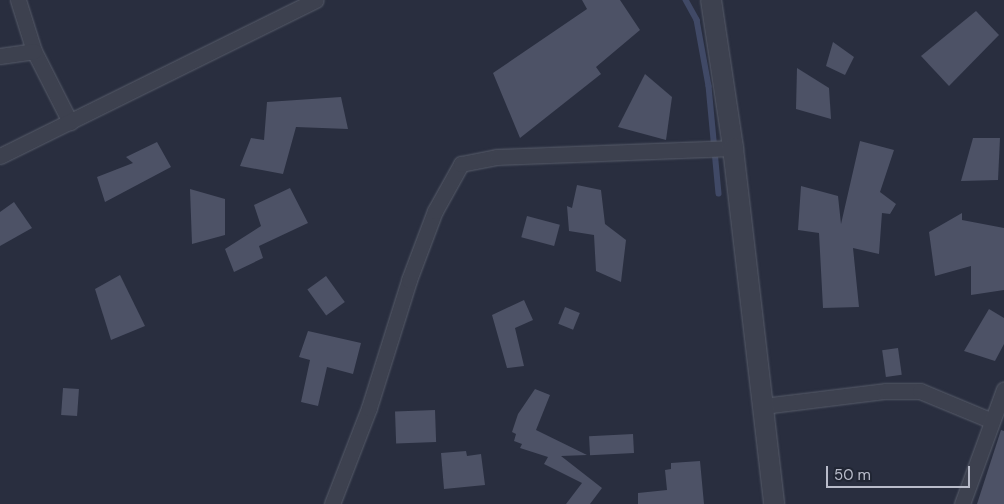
<!DOCTYPE html>
<html>
<head>
<meta charset="utf-8">
<style>
	body { margin:0 }
	#map { position:relative; width:1004px; height:504px; overflow:hidden; background:#292e3f; font-family:"DM Sans",sans-serif }
	div>[style] { position:absolute }
	[style*='--x'] { left:calc(var(--x)*1px); top:calc(var(--y)*1px); width:calc(var(--w)*1px); rotate:calc(var(--a)*1deg) }
	.stream>* { height:5.5px; margin:-2.75px; padding:0 2.75px; transform-origin:2.75px; border-radius:2.75px; background:#404966 }
	.building>* { inset:0; background:#4d5266; transform-origin:0 0 }
	.roads { filter:drop-shadow(0 0 1px #575c6a) drop-shadow(0 0 1px #575c6a) }
	.minor>* { height:15px; margin:-7.5px; padding:0 7.5px; transform-origin:7.5px; border-radius:7.5px; background:#3d414f }
	.tertiary>* { height:20px; margin:-10px; padding:0 10px; transform-origin:10px; border-radius:10px; background:#3d414f }
	span { translate:-50% -50%; white-space:nowrap; text-align:center; line-height:1.15; -webkit-text-stroke:4px #212634; paint-order:stroke }
	.scale { position:absolute; left:826px; top:466px; width:144px; height:22px; box-sizing:border-box; border:2px solid #b9bcca; border-top:0; padding-left:6px; font-size:15px; line-height:18px; white-space:nowrap; color:#b9bcca; -webkit-text-stroke:4px #212634; paint-order:stroke }
</style>
</head>
<body>
<div id="map">
	<div class="stream">
		<i style="--x:686;--y:0;--w:23;--a:61"></i>
		<i style="--x:697;--y:20;--w:67;--a:79.7"></i>
		<i style="--x:709;--y:86;--w:108;--a:84.7"></i>
	</div>
	<div class="building">
		<i style="clip-path:polygon(582px 0,620px 0,640px 30px,596px 67px,601px 74px,520px 138px,493px 73px,587px 9px)"></i>
		<i style="clip-path:polygon(976px 11px,999px 35px,949px 86px,921px 56px)"></i>
		<i style="clip-path:polygon(833px 42px,854px 57px,845px 75px,826px 66px)"></i>
		<i style="clip-path:polygon(797px 68px,829px 88px,831px 119px,796px 109px)"></i>
		<i style="clip-path:polygon(645px 74px,672px 97px,666px 140px,618px 127px)"></i>
		<i style="clip-path:polygon(341px 97px,348px 129px,296px 127px,283px 174px,240px 166px,251px 138px,264px 140px,267px 102px)"></i>
		<i style="clip-path:polygon(973px 138px,1000px 138px,998px 180px,961px 181px)"></i>
		<i style="clip-path:polygon(860px 141px,894px 150px,880px 192px,896px 204px,890px 214px,882px 213px,879px 254px,853px 248px,859px 307px,823px 308px,819px 233px,798px 230px,801px 186px,838px 196px,841px 224px)"></i>
		<i style="clip-path:polygon(157px 142px,171px 167px,105px 202px,97px 177px,133px 163px,126px 157px)"></i>
		<i style="clip-path:polygon(577px 185px,601px 190px,605px 224px,626px 240px,621px 282px,596px 271px,594px 235px,569px 231px,567px 206px,572px 208px)"></i>
		<i style="clip-path:polygon(290px 188px,308px 223px,259px 246px,263px 258px,234px 272px,225px 249px,261px 226px,254px 205px)"></i>
		<i style="clip-path:polygon(190px 189px,225px 199px,225px 235px,192px 244px)"></i>
		<i style="clip-path:polygon(14px 202px,32px 228px,0 246px,0 212px)"></i>
		<i style="clip-path:polygon(962px 213px,962px 220px,1004px 228px,1004px 290px,971px 295px,971px 266px,935px 276px,929px 232px)"></i>
		<i style="left:527px;top:216px;width:34px;height:22px;rotate:15deg"></i>
		<i style="clip-path:polygon(120px 275px,145px 326px,111px 340px,95px 289px)"></i>
		<i style="left:326px;top:276px;width:32px;height:23px;rotate:54deg"></i>
		<i style="clip-path:polygon(524px 300px,533px 320px,515px 328px,524px 366px,507px 368px,492px 315px)"></i>
		<i style="left:565px;top:307px;width:16px;height:18px;rotate:22deg"></i>
		<i style="clip-path:polygon(989px 309px,1004px 318px,1004px 344px,995px 361px,964px 351px)"></i>
		<i style="clip-path:polygon(308px 331px,361px 343px,353px 374px,327px 367px,318px 406px,301px 402px,310px 360px,299px 357px)"></i>
		<i style="left:898px;top:348px;width:27px;height:16px;rotate:82deg"></i>
		<i style="left:63px;top:388px;width:16px;height:27px;rotate:4deg"></i>
		<i style="clip-path:polygon(535px 389px,550px 395px,536px 430px,587px 455px,561px 456px,602px 488px,590px 504px,566px 504px,582px 483px,544px 464px,548px 457px,520px 448px,522px 444px,514px 441px,516px 434px,512px 432px,518px 414px)"></i>
		<i style="left:435px;top:410px;width:32px;height:40px;rotate:88deg"></i>
		<i style="clip-path:polygon(1001px 430px,1004px 431px,1004px 504px,977px 504px)"></i>
		<i style="left:633px;top:434px;width:19px;height:44px;rotate:87deg"></i>
		<i style="clip-path:polygon(466px 451px,467px 456px,481px 454px,485px 485px,444px 489px,441px 453px)"></i>
		<i style="clip-path:polygon(700px 461px,704px 504px,638px 504px,638px 493px,667px 490px,665px 470px,671px 469px,671px 463px)"></i>
	</div>
	<div class="roads">
		<div class="minor">
			<i style="--x:18;--y:0;--w:53;--a:72.6"></i>
			<i style="--x:34;--y:51;--w:80;--a:63.1"></i>
			<i style="--x:0;--y:56;--w:34;--a:-8"></i>
			<i style="--x:0;--y:156;--w:352;--a:-26.3"></i>
			<i style="--x:763;--y:406;--w:124;--a:-7"></i>
			<i style="--x:886;--y:391;--w:34;--a:0"></i>
			<i style="--x:920;--y:391;--w:76;--a:22.5"></i>
			<i style="--x:332;--y:504;--w:103;--a:-68.9"></i>
			<i style="--x:369;--y:408;--w:134;--a:-72.6"></i>
			<i style="--x:409;--y:280;--w:74;--a:-69.4"></i>
			<i style="--x:435;--y:211;--w:54;--a:-61"></i>
			<i style="--x:461;--y:164;--w:37;--a:-11"></i>
			<i style="--x:497;--y:157;--w:236;--a:-2.2"></i>
			<i style="--x:962;--y:504;--w:122;--a:-69.9"></i>
		</div>
		<div class="tertiary">
			<i style="--x:711;--y:0;--w:150;--a:81.5"></i>
			<i style="--x:733;--y:148;--w:358;--a:83.4"></i>
		</div>
	</div>
	<div class="scale">50 m</div>
</div>
</body>
</html>
